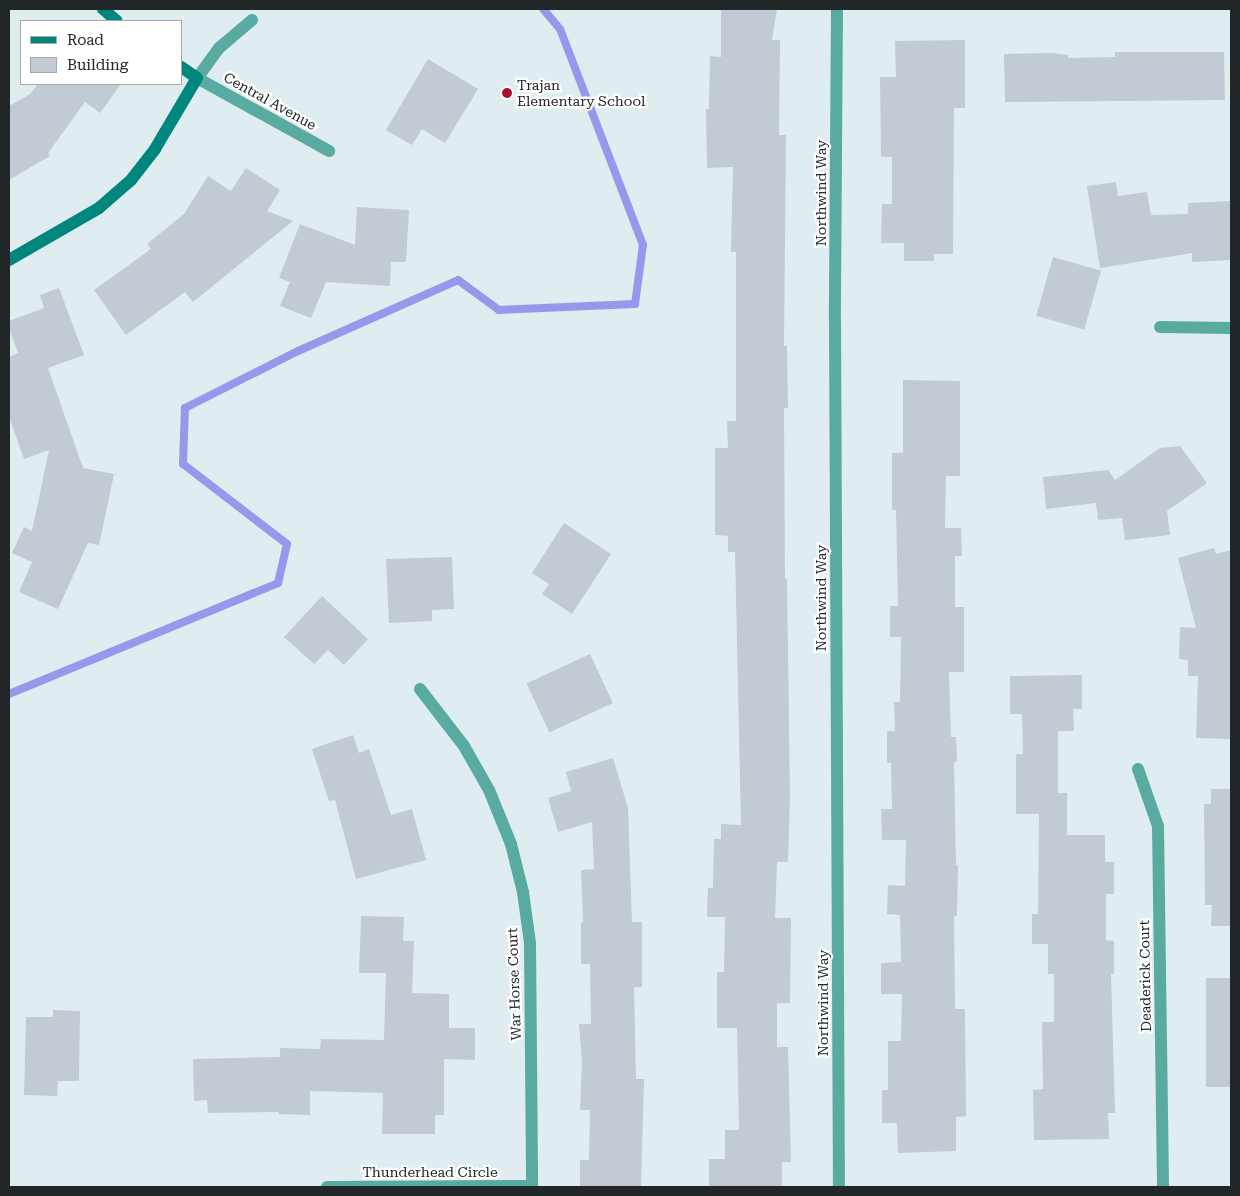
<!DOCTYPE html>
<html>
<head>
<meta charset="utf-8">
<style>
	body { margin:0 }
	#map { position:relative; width:1240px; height:1196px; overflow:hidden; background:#dfedf1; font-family:"Roboto Serif",serif }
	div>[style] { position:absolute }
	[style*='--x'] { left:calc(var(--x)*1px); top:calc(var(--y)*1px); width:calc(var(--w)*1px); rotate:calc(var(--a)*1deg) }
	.stream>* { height:8px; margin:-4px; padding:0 4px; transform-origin:4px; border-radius:4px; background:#9897eb }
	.building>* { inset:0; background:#c2cad3; transform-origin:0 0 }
	.street>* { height:12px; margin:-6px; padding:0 6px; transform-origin:6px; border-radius:6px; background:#59aba2 }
	.secondary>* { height:12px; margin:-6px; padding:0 6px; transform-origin:6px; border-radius:6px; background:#00877d }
	.dots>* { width:14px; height:14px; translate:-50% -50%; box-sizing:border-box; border:2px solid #fff; border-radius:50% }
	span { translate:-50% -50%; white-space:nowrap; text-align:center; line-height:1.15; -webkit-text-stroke:4.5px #fff; paint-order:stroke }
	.poi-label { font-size:14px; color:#212628 }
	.left { translate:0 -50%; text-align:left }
	.street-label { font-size:14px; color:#212628 }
	.frame { position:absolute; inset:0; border:10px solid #212628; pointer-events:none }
	.legend { position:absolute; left:20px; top:20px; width:162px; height:65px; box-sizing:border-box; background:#fff; border:1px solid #a6a8a9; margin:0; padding:6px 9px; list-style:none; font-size:15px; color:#212628 }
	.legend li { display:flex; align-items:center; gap:10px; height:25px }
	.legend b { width:25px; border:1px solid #a6a8a9 }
</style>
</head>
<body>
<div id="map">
	<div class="stream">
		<i style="--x:9;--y:694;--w:291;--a:-22.4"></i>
		<i style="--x:278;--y:583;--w:40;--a:-77"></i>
		<i style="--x:287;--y:544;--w:131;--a:-142.4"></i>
		<i style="--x:183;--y:464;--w:56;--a:-88"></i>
		<i style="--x:185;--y:408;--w:127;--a:-26.8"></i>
		<i style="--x:298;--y:351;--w:175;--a:-23.9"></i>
		<i style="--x:458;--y:280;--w:51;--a:36.2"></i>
		<i style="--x:499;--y:310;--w:136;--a:-2.5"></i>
		<i style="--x:635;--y:304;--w:60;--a:-82.3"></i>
		<i style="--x:643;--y:245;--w:231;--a:-111"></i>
		<i style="--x:560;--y:29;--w:26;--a:-130"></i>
	</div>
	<div class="building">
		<i style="clip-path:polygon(721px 9px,777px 9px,772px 40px,780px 40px,779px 135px,786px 135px,784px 346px,787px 346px,788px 408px,784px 408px,785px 579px,787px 579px,790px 797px,788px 862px,777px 862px,775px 918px,791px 918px,790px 1003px,777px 1003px,777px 1047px,788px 1047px,791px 1162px,782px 1162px,782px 1187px,709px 1187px,709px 1159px,725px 1159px,725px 1130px,739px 1130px,737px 1028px,717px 1028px,717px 972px,724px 972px,725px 917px,707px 917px,708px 888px,713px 888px,714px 839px,721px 839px,721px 824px,741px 825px,735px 552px,728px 552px,728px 536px,715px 535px,715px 448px,728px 448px,727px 421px,736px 421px,736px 252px,731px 252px,733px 167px,707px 168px,706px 109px,709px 109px,710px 56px,721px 57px)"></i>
		<i style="clip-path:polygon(965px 40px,965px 108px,954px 108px,953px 254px,934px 254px,934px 261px,904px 261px,904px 243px,881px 243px,882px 204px,892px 204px,892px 157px,881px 157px,880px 77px,896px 77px,895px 41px)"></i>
		<i style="clip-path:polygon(1115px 52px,1224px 52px,1225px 100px,1005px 102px,1004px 54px,1051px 53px,1068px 55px,1068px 58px,1115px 57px)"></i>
		<i style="clip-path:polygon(428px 59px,478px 89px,445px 143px,422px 129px,412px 145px,386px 130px)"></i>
		<i style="clip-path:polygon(38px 84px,121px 84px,100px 113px,85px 102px,48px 153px,50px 156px,9px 180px,9px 106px,30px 94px)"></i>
		<i style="clip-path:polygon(246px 168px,280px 190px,267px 211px,293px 221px,193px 302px,185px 292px,126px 335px,94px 290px,151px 249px,147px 244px,184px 214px,208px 176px,231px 191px)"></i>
		<i style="clip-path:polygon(1116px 182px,1118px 196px,1147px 192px,1151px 215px,1188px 214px,1188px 203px,1231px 201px,1231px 260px,1192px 262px,1192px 253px,1100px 268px,1087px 186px)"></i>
		<i style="clip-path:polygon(357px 207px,409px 210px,406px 262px,391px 262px,390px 286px,326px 282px,311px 318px,280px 306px,290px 282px,279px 278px,300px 224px,355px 245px)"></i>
		<i style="left:1053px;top:257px;width:50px;height:61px;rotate:16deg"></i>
		<i style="clip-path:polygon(59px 288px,84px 355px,48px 368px,83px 468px,114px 474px,99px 545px,88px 543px,58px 609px,19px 592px,32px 562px,12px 553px,24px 527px,32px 531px,49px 450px,24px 459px,9px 417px,9px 357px,18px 353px,9px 328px,9px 321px,44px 308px,40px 295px)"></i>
		<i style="clip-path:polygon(903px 380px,960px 381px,960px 476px,946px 476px,945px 528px,961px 528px,962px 556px,955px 556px,955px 607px,964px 607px,964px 672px,949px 672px,951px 737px,956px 737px,957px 762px,954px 762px,956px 865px,958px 865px,957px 916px,954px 916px,955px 1009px,965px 1009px,966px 1116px,956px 1117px,956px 1151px,898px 1153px,897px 1123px,882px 1123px,882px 1090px,888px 1090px,888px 1041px,901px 1041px,902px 994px,881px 994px,881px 963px,901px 962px,900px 915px,887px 914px,888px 885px,905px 886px,906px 840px,882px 840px,881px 809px,892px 809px,891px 763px,887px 763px,887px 731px,895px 731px,894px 702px,900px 702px,901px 637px,890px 637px,890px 606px,898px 606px,896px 510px,892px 510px,892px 453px,903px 453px)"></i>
		<i style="clip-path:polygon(1180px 446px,1207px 483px,1167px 511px,1170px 535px,1125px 540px,1122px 518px,1098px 520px,1096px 503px,1046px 509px,1043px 477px,1108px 470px,1115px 480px,1160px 448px)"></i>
		<i style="clip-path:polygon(564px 523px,611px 554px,572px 614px,542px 594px,549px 584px,532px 573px)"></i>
		<i style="clip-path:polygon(1214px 548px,1216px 554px,1231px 550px,1231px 739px,1196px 738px,1198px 676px,1188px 676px,1188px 660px,1179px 659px,1180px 627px,1196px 628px,1178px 558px)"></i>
		<i style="clip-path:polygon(452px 557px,454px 609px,432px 610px,432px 621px,389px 623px,386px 559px)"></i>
		<i style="clip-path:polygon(322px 596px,368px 639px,344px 665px,328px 650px,314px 664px,284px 637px)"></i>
		<i style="left:590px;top:654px;width:54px;height:70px;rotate:65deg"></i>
		<i style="clip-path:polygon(1082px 675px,1082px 709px,1073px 709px,1074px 731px,1058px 731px,1058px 793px,1067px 793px,1067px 835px,1105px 835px,1105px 862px,1114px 862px,1114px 894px,1106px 894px,1106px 940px,1114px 941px,1114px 974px,1111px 974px,1115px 1113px,1108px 1113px,1109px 1139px,1034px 1140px,1033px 1090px,1043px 1089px,1042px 1022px,1054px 1022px,1054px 974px,1048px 974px,1048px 944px,1032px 944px,1032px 914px,1038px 914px,1039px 814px,1016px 814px,1016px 754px,1023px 754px,1022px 714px,1010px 714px,1010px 676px)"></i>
		<i style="clip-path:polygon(353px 735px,359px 753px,369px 749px,391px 815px,412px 809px,426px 860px,356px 879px,335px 800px,329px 801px,312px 749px)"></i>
		<i style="clip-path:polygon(613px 758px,628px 808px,632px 922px,642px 922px,642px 987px,634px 987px,636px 1079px,644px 1079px,641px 1187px,580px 1187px,580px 1160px,589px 1160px,590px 1110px,580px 1110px,582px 1062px,579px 1024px,591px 1024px,590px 964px,581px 964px,581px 922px,583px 922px,581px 870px,594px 869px,592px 822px,558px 832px,548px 798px,571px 791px,566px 772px)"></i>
		<i style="clip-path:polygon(1211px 789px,1231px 789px,1231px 926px,1211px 926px,1212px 905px,1205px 905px,1204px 804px,1211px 804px)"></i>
		<i style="clip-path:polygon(361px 916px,404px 917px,403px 941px,414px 941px,412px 993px,449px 994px,449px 1028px,475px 1028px,475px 1060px,444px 1059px,444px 1115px,435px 1115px,435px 1134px,382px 1134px,383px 1093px,310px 1091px,310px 1115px,279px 1114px,279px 1112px,208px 1113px,207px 1100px,194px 1101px,193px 1059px,280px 1057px,280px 1048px,320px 1049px,321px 1039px,384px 1040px,386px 973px,359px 973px)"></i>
		<i style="left:1206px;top:978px;width:25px;height:109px"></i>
		<i style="clip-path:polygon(53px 1010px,80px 1011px,79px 1081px,58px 1081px,57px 1096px,24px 1095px,26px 1017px,53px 1017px)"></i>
	</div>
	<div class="street">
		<i style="--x:837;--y:9;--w:311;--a:90.4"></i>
		<i style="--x:835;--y:320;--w:867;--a:89.74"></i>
		<i style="--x:252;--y:20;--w:43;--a:139.7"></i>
		<i style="--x:219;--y:48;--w:37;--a:126"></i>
		<i style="--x:197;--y:78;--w:151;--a:28.9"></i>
		<i style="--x:1160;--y:327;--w:71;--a:0.8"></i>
		<i style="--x:420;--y:689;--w:72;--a:52.3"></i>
		<i style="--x:464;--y:746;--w:51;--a:60.4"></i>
		<i style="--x:489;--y:790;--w:58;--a:67.8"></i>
		<i style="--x:511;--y:844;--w:49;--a:76"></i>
		<i style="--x:523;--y:892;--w:51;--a:82.2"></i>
		<i style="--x:530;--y:943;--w:244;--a:89.5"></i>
		<i style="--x:1138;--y:769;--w:60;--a:70.7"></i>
		<i style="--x:1158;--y:826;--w:361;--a:89.2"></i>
		<i style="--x:327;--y:1187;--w:205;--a:-0.3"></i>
	</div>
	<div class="secondary">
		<i style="--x:103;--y:9;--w:18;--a:41"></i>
		<i style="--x:9;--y:260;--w:104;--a:-30"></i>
		<i style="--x:99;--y:208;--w:43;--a:-41.2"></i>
		<i style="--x:131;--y:180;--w:39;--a:-52"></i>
		<i style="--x:155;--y:149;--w:82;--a:-59.4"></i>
		<i style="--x:197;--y:78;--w:19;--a:-145"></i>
	</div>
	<div class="dots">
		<i style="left:507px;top:93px;background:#a8112a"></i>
	</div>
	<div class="poi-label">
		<span class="left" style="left:517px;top:93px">Trajan<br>Elementary School</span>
	</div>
	<div class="street-label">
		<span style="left:270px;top:101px;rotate:29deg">Central Avenue</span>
		<span style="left:821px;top:193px;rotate:-90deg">Northwind Way</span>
		<span style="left:821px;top:598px;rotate:-90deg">Northwind Way</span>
		<span style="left:1145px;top:976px;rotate:-91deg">Deaderick Court</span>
		<span style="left:514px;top:984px;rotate:-92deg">War Horse Court</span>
		<span style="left:823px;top:1003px;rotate:-90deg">Northwind Way</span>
		<span style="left:430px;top:1172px">Thunderhead Circle</span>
	</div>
	<div class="frame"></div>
	<ul class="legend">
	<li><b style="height:6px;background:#00877d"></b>Road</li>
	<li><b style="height:14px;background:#c2cad3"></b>Building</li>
	</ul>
</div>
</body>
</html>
